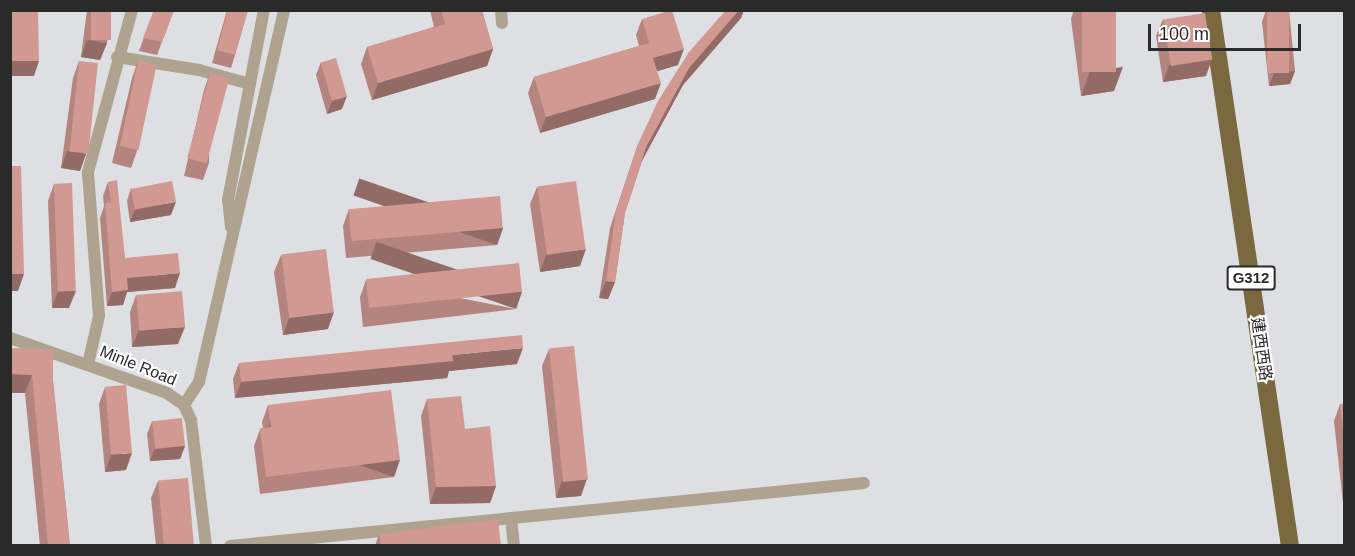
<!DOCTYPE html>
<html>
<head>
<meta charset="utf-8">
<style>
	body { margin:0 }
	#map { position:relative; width:1355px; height:556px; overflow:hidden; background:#dddfe2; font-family:Helvetica,"Noto Sans SC",sans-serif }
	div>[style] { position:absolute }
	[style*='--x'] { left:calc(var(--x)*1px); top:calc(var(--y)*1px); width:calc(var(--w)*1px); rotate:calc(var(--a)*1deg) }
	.minor>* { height:12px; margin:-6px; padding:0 6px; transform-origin:6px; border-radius:6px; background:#ada38f }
	.trunk>* { height:18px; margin:-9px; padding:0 9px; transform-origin:9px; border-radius:9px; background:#7a683e }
	.wall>* { inset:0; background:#b4847e }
	.shaded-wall>* { inset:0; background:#926b66; transform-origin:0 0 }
	.building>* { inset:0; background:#d19992; transform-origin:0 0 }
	span { translate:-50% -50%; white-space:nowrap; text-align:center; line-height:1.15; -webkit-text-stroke:4.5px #fff; paint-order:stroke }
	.shield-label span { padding:2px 4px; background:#fff; border:2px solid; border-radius:4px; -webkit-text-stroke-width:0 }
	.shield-label { font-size:15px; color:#2a2a2b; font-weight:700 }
	.street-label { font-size:16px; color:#2a2a2b }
	.frame { position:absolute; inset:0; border:12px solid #2a2a2b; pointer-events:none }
	.scale { position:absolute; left:1148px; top:24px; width:153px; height:27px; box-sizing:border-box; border:3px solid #2a2a2b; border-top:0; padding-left:8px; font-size:18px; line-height:21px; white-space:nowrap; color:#2a2a2b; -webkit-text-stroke:4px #fff; paint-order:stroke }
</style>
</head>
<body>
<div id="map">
	<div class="minor">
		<i style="--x:501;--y:10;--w:13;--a:86"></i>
		<i style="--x:117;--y:57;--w:83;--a:9"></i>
		<i style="--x:199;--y:70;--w:53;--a:15.4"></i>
		<i style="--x:231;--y:227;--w:27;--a:-96"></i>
		<i style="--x:228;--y:200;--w:193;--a:-79.3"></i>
		<i style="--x:10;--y:338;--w:166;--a:19.3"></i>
		<i style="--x:167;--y:393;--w:21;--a:35"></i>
		<i style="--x:184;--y:405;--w:17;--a:65"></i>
		<i style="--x:191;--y:420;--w:127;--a:83.2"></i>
		<i style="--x:88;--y:364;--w:49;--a:-77.1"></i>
		<i style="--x:99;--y:316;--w:144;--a:-94.4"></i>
		<i style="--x:88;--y:172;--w:168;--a:-74.8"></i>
		<i style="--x:184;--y:405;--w:27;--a:-57"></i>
		<i style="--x:199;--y:382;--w:382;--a:-77.1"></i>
		<i style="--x:511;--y:518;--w:28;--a:84"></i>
		<i style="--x:230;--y:546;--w:637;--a:-5.67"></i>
	</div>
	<div class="trunk">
		<i style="--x:1211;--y:10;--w:542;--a:81.62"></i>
	</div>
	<div class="wall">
		<i style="clip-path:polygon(87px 10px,111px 10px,107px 43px,100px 60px,81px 57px)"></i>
		<i style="clip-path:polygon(154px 10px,174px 10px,157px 55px,139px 51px)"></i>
		<i style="clip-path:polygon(227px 10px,248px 10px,235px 55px,231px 68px,212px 63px)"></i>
		<i style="clip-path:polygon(430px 10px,482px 10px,493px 49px,487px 66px,372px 100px,361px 64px,367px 47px,434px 27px)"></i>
		<i style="clip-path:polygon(726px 10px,744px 10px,741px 18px,683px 85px,642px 161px,625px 213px,615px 282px,608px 299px,599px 298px,610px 228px,638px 144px)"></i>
		<i style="clip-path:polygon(1074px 10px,1116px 10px,1114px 91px,1081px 96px,1071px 19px)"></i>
		<i style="clip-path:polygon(1266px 10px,1289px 10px,1295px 71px,1290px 84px,1269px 86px,1262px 22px)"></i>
		<i style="clip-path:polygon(642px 19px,678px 65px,657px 71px,655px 99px,540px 133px,528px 93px,534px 77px,639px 46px,636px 35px)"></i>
		<i style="clip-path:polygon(1163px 19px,1206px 76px,1163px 82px,1156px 36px)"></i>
		<i style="clip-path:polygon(79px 61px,86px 154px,80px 171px,61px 168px,73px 78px)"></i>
		<i style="clip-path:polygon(138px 61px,137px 151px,131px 168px,112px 163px,132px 78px)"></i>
		<i style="clip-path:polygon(321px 62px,342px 109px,327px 114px,316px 75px)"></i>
		<i style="clip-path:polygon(210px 73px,209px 163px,203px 180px,184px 176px,204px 90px)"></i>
		<i style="clip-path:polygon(108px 182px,125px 258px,175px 288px,127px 292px,123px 305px,107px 306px,100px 218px,104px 206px,103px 196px)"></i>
		<i style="clip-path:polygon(54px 184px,69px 308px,52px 308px,48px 201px)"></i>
		<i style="clip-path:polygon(537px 187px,580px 266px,540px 272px,530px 204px)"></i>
		<i style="clip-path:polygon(131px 188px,171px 215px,130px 222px,127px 201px)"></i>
		<i style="clip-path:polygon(349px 209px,503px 228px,497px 245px,346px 258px,343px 226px)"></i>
		<i style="clip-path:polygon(281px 255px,328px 329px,283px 335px,274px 272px)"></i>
		<i style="clip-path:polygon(366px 280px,516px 309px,363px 327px,360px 297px)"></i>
		<i style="clip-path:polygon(136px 295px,178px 344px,132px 347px,130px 312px)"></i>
		<i style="clip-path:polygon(10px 348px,53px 381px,70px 546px,40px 546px,25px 393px,10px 393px)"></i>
		<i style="clip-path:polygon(549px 349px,581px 496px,556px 498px,542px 366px)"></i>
		<i style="clip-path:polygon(239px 363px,517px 364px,449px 371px,447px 378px,235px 398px,233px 379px)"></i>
		<i style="clip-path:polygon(105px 387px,126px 470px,105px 472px,99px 404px)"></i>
		<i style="clip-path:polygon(427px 399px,465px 429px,496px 486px,490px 503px,430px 504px,421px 416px)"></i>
		<i style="clip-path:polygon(1340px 404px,1344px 404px,1344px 512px,1334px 421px)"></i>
		<i style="clip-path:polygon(268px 405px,394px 477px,260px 494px,254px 446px,260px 429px,263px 428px,262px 422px)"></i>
		<i style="clip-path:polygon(152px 421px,185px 446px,180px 459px,150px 461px,147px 434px)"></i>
		<i style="clip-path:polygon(158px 481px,194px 546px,156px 546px,151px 498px)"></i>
		<i style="clip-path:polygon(379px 534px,501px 546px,375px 546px)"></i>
	</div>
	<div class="shaded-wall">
		<i style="clip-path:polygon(739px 10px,744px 10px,741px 18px,683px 85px,640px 164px,646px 147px,689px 68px)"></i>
		<i style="clip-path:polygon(87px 40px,107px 43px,100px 60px,81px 57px)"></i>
		<i style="clip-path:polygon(493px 49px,487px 66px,372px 100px,378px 83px)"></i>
		<i style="clip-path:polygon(684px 49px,678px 65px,648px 74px,653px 58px)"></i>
		<i style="clip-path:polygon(1212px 59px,1206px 76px,1163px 82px,1169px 65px)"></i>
		<i style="clip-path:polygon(10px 61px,39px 61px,34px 76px,10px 76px)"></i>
		<i style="clip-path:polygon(1123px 67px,1114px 91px,1081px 96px,1090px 71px)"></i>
		<i style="clip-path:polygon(1295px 71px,1290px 84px,1269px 86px,1274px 73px)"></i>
		<i style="clip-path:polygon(661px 83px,655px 99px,540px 133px,546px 117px)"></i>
		<i style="clip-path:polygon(347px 96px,342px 109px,327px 114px,332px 101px)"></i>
		<i style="clip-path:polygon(67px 151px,86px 154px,80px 171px,61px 168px)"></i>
		<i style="clip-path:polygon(176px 202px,171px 215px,130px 222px,135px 209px)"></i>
		<i style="left:503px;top:228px;width:18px;height:152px;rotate:109deg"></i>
		<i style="clip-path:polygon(586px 249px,580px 266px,540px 272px,546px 255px)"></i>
		<i style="clip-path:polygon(180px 273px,175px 288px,127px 292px,123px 305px,107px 306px,112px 292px,127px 278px)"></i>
		<i style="clip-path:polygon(10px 274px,24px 274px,18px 291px,10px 291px)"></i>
		<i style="clip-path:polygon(606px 281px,615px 282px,608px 299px,599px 298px)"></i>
		<i style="clip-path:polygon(58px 291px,76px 291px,69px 308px,52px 308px)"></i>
		<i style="left:522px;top:292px;width:18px;height:154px;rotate:109deg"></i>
		<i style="clip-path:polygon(334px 312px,328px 329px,283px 335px,289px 318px)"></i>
		<i style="clip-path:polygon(185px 327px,178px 344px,132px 347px,139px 330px)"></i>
		<i style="clip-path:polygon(523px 348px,517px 364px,449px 371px,447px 378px,235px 398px,241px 382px,452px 355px)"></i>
		<i style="clip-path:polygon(10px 374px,32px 375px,25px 393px,10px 393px)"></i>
		<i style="clip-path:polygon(185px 446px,180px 459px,150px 461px,155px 448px)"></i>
		<i style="clip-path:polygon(132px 453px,126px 470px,105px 472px,111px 455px)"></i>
		<i style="left:400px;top:460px;width:18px;height:135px;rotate:109deg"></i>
		<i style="clip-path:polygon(587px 479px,581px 496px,556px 498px,562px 481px)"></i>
		<i style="clip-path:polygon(496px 486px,490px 503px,430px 504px,436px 487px)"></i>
	</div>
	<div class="building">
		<i style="clip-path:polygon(21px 10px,38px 10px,39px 61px,10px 61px,10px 12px,22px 12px)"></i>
		<i style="left:91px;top:10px;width:20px;height:30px"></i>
		<i style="clip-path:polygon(154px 10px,174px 10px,162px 42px,143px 38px)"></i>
		<i style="clip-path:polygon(228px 10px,248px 10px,235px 55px,217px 50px)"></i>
		<i style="clip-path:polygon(441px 10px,482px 10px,493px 49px,378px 83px,367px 47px,445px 24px)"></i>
		<i style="clip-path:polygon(672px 10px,684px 49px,653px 58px,661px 83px,546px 117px,534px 77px,649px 43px,642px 19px)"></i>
		<i style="clip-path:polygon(726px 10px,739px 10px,689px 68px,646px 147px,625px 213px,615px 282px,606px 281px,616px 211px,638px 144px,658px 101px,689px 52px)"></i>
		<i style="left:1082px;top:10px;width:34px;height:62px"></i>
		<i style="left:1267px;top:10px;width:22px;height:63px"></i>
		<i style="left:1205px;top:13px;width:47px;height:42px;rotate:81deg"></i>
		<i style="left:336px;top:58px;width:40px;height:16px;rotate:74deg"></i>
		<i style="left:79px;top:61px;width:19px;height:91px;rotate:6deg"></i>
		<i style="left:138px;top:61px;width:19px;height:87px;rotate:12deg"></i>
		<i style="left:210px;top:73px;width:20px;height:88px;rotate:15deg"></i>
		<i style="clip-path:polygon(10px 166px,21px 166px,24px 274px,10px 274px)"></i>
		<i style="clip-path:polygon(117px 180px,125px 258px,178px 253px,180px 273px,127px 278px,128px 290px,112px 292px,105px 203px,111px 202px,108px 182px)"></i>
		<i style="left:172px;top:181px;width:21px;height:42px;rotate:79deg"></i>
		<i style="left:576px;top:181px;width:69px;height:39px;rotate:82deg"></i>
		<i style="left:72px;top:183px;width:108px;height:18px;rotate:88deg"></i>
		<i style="left:500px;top:196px;width:32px;height:152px;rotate:85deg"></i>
		<i style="left:326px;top:249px;width:64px;height:45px;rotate:83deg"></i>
		<i style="left:519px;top:263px;width:29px;height:154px;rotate:84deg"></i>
		<i style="left:182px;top:291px;width:36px;height:46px;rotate:85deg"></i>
		<i style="clip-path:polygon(522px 335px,523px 348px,452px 355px,453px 361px,241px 382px,239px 363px)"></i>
		<i style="left:574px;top:346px;width:134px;height:25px;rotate:84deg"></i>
		<i style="clip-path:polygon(10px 348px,53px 349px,53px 381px,70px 546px,48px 546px,32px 375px,10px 374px)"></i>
		<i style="left:126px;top:385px;width:68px;height:21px;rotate:85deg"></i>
		<i style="clip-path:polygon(391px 390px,400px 460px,266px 477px,260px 429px,271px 427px,268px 405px)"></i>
		<i style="clip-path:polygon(461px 396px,465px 429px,490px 426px,496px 486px,436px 487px,427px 399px)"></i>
		<i style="clip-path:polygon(1340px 404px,1344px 404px,1344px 441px)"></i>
		<i style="left:182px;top:418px;width:28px;height:30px;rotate:84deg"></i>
		<i style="left:188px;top:478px;width:68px;height:30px;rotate:85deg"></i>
		<i style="clip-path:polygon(498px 519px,501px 546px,381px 546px,379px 534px)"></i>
	</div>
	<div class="shield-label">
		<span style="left:1251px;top:278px">G312</span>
	</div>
	<div class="street-label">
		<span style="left:1261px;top:349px;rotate:82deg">建西西路</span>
		<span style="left:138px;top:366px;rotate:22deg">Minle Road</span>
	</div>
	<div class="frame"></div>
	<div class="scale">100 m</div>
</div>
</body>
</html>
